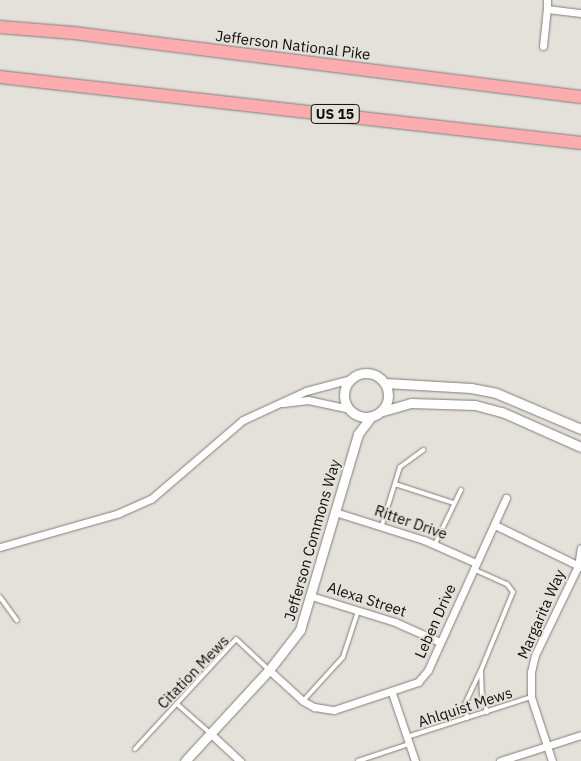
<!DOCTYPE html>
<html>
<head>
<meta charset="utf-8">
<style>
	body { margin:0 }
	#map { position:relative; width:581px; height:761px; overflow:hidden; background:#e4e0da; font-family:"IBM Plex Sans",sans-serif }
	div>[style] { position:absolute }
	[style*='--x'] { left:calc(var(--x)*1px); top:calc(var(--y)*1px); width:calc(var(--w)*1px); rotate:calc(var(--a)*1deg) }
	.roads { filter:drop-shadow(0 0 1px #817d78) drop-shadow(0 0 1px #817d78) }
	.service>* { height:4px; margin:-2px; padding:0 2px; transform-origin:2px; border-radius:2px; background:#fff }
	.minor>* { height:7px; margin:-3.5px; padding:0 3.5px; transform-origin:3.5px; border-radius:3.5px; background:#fff }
	.tertiary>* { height:9px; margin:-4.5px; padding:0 4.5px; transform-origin:4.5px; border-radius:4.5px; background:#fff }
	.tertiary>.ring { margin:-4.5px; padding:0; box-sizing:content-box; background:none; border:9px solid #fff; border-radius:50% }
	.motorway>* { height:12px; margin:-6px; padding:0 6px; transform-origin:6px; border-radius:6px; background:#fcabaf }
	span { translate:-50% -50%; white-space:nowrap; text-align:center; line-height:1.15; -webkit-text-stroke:4px #e4e0da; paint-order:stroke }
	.shield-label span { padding:1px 4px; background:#e4e0da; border:1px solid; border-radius:4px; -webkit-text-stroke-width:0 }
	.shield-label { font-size:14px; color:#100e0c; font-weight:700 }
	.street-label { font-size:15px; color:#100e0c }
</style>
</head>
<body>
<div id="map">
	<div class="roads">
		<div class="service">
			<i style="--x:395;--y:484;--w:62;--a:17.9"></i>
			<i style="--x:382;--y:525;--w:61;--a:-72.8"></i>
			<i style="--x:400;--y:467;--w:29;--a:-36"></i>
			<i style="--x:435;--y:544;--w:60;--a:-64.3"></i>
			<i style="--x:473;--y:569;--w:37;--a:24"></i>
			<i style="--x:507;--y:584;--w:10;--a:53"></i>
			<i style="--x:513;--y:592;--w:84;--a:112.3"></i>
			<i style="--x:481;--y:670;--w:25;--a:88"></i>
			<i style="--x:482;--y:695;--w:18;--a:74"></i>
			<i style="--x:0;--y:597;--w:29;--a:54"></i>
			<i style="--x:303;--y:701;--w:59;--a:-47.7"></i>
			<i style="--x:343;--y:657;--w:48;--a:-71.9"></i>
			<i style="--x:177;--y:704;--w:45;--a:41.4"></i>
			<i style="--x:467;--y:718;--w:14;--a:-98"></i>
			<i style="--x:465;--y:704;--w:35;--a:-65"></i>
			<i style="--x:407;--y:737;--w:130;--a:-17.9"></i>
			<i style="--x:135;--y:749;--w:149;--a:-47.4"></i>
			<i style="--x:236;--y:639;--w:45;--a:43.2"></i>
			<i style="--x:358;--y:761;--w:54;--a:-18.4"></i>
		</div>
		<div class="minor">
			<i style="--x:547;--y:0;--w:9;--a:90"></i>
			<i style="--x:547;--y:9;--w:34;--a:7"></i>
			<i style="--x:543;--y:46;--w:37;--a:-84"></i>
			<i style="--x:283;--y:403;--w:25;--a:-7"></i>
			<i style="--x:308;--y:400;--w:40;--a:12"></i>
			<i style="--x:335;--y:512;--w:93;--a:17.5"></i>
			<i style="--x:424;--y:540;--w:57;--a:23.9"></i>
			<i style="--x:495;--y:525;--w:96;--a:26"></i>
			<i style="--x:0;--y:547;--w:124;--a:-15.9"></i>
			<i style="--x:119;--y:513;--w:35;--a:-24"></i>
			<i style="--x:151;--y:499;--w:121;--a:-40.7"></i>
			<i style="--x:243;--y:420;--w:69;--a:-24.7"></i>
			<i style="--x:306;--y:391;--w:47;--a:-14.9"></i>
			<i style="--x:311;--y:596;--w:88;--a:17.2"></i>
			<i style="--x:395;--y:622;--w:49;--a:24"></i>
			<i style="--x:269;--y:670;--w:46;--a:42.4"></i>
			<i style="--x:303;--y:701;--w:13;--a:29"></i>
			<i style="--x:314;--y:707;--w:20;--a:9"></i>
			<i style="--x:334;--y:710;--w:89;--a:-18.4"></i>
			<i style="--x:418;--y:682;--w:16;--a:-50"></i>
			<i style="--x:428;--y:670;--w:189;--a:-65.6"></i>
			<i style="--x:392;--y:693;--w:72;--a:71.3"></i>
			<i style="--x:211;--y:734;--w:40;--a:43"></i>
			<i style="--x:500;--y:761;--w:85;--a:-17.8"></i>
			<i style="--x:552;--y:761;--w:67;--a:-108.2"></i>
			<i style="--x:531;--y:697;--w:25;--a:-90"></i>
			<i style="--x:531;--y:672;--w:17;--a:-77"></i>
			<i style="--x:535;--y:655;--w:99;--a:-64.2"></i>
			<i style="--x:578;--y:566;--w:18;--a:-81"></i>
		</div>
		<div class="tertiary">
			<i class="ring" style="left:344px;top:373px;width:35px;height:35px"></i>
			<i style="--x:385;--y:383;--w:86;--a:3.3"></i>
			<i style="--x:471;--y:388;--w:25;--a:11"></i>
			<i style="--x:496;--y:393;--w:92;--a:23"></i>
			<i style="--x:383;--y:411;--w:29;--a:-16"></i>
			<i style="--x:411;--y:403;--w:64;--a:1.8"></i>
			<i style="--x:475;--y:405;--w:28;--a:15"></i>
			<i style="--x:502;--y:412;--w:86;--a:23.9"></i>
			<i style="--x:185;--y:761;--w:124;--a:-47.3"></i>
			<i style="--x:269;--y:670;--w:51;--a:-52.2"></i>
			<i style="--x:300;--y:630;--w:204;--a:-73.5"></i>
			<i style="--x:358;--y:434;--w:20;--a:-53"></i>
		</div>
		<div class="motorway">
			<i style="--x:0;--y:27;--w:74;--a:4.6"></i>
			<i style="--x:74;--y:33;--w:511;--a:7.19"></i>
			<i style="--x:0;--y:77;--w:585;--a:6.48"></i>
		</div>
	</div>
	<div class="shield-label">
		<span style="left:335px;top:114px">US 15</span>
	</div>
	<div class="street-label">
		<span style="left:293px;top:45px;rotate:7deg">Jefferson National Pike</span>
		<span style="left:411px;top:522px;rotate:19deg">Ritter Drive</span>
		<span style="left:312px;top:540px;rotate:-74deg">Jefferson Commons Way</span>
		<span style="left:367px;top:599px;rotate:18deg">Alexa Street</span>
		<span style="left:541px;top:614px;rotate:-66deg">Margarita Way</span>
		<span style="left:435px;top:621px;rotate:-66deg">Leben Drive</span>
		<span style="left:193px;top:672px;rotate:-46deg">Citation Mews</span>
		<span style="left:465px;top:707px;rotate:-18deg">Ahlquist Mews</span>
	</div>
</div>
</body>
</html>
